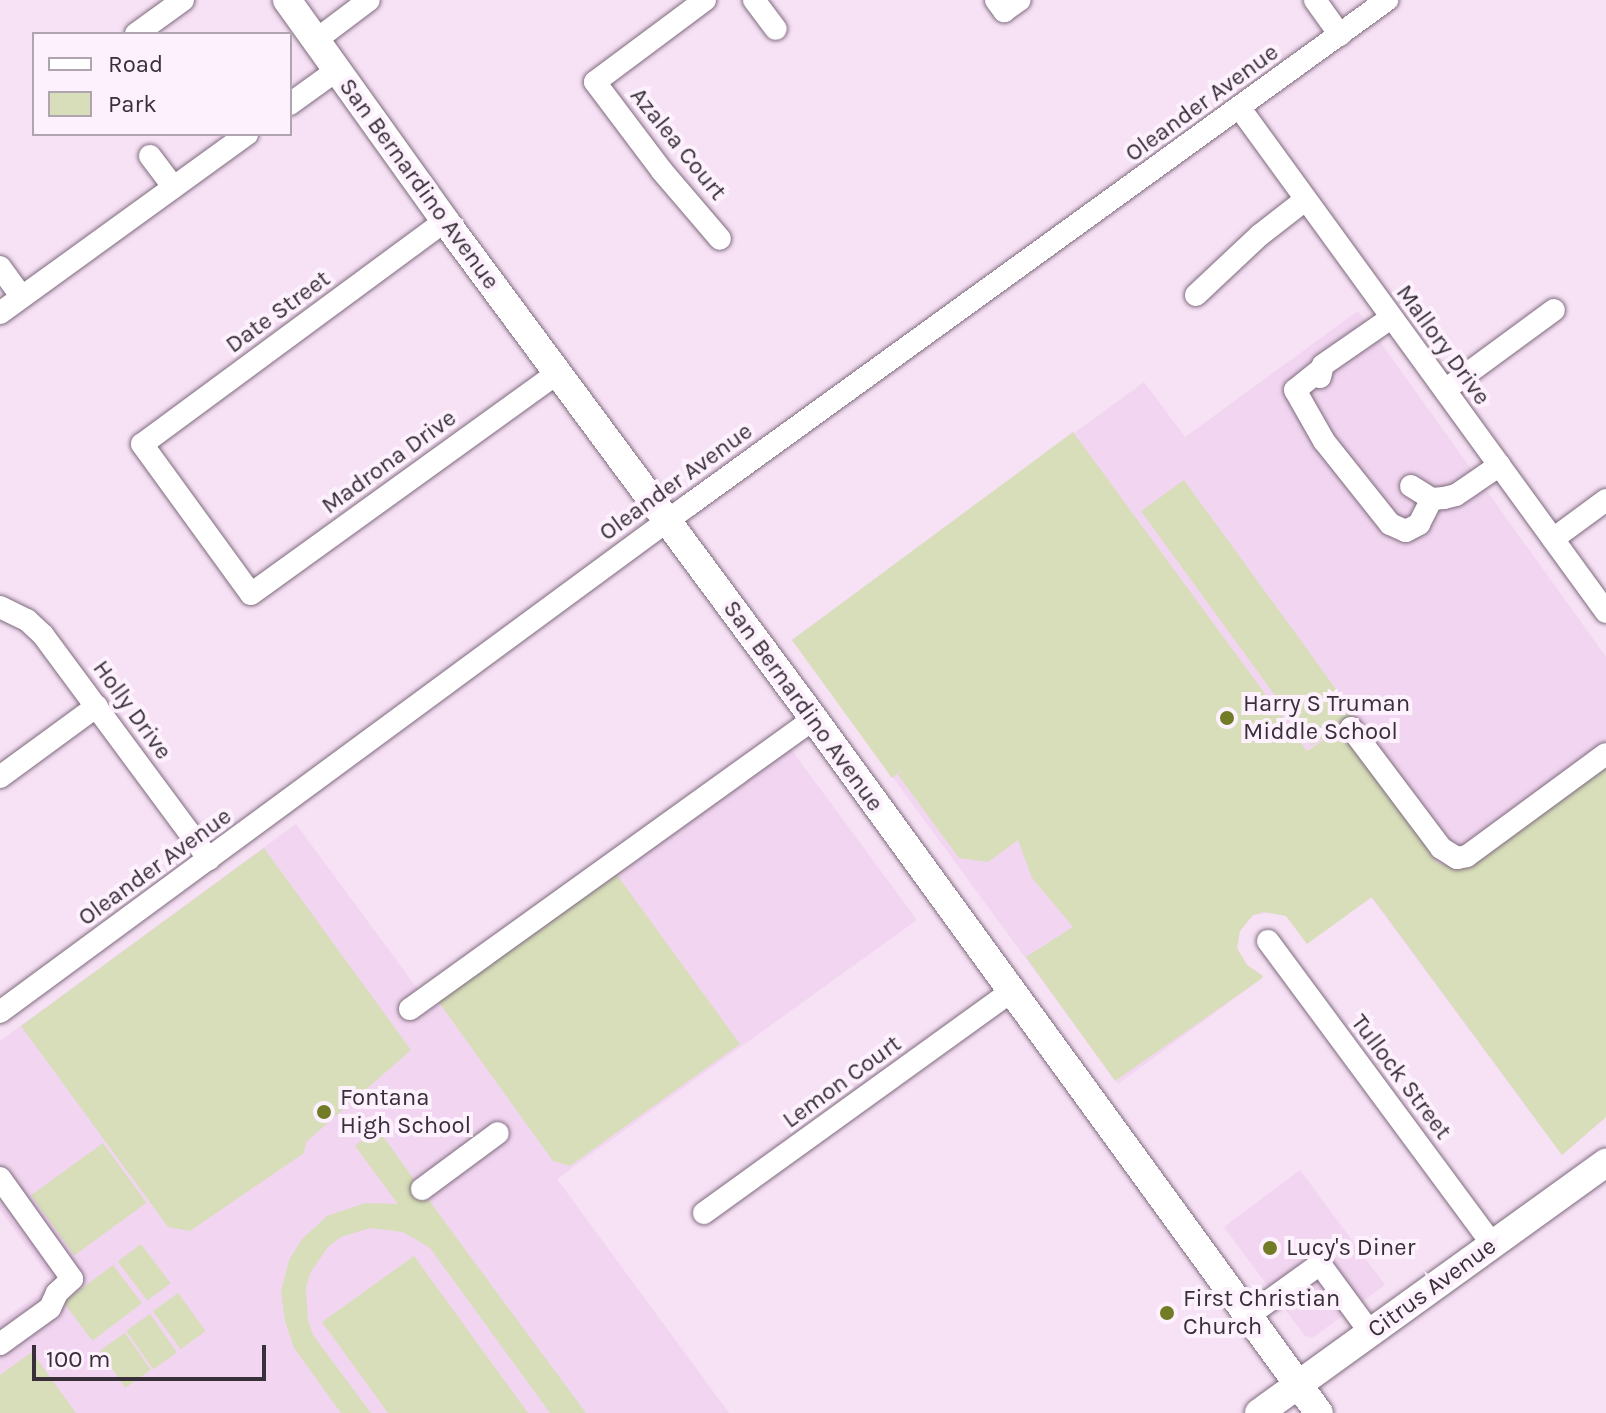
<!DOCTYPE html>
<html>
<head>
<meta charset="utf-8">
<style>
	body { margin:0 }
	#map { position:relative; width:1606px; height:1413px; overflow:hidden; background:#f7e1f5; font-family:Karla,sans-serif }
	div>[style] { position:absolute }
	[style*='--x'] { left:calc(var(--x)*1px); top:calc(var(--y)*1px); width:calc(var(--w)*1px); rotate:calc(var(--a)*1deg) }
	.built>* { inset:0; background:#f2d6f1 }
	.green>* { inset:0; background:#d7deb9; transform-origin:0 0 }
	.roads { filter:drop-shadow(0 0 2px #7e6b7d) drop-shadow(0 0 2px #7e6b7d) }
	.minor>* { height:22px; margin:-11px; padding:0 11px; transform-origin:11px; border-radius:11px; background:#fff }
	.major>* { height:28px; margin:-14px; padding:0 14px; transform-origin:14px; border-radius:14px; background:#fff }
	.dots>* { width:22px; height:22px; translate:-50% -50%; box-sizing:border-box; border:4px solid #fef1fe; border-radius:50% }
	span { translate:-50% -50%; white-space:nowrap; text-align:center; line-height:1.15; -webkit-text-stroke:8px #fef1fe; paint-order:stroke }
	.street-label { font-size:24px; color:#383038 }
	.poi-label { font-size:24px; color:#383038 }
	.left { translate:0 -50%; text-align:left }
	.legend { position:absolute; left:32px; top:32px; width:260px; height:104px; box-sizing:border-box; background:#fef1fe; border:2px solid #afa4af; margin:0; padding:10px 14px; list-style:none; font-size:24px; color:#383038 }
	.legend li { display:flex; align-items:center; gap:16px; height:40px }
	.legend b { width:40px; border:2px solid #afa4af }
	.scale { position:absolute; left:32px; top:1345px; width:234px; height:36px; box-sizing:border-box; border:4px solid #383038; border-top:0; padding-left:10px; font-size:24px; line-height:28px; white-space:nowrap; color:#383038; -webkit-text-stroke:6px #fef1fe; paint-order:stroke }
</style>
</head>
<body>
<div id="map">
	<div class="built">
		<i style="clip-path:polygon(1358px 311px,1606px 657px,1606px 1117px,1562px 1155px,1371px 897px,1299px 930px,1286px 916px,1275px 912px,1253px 915px,1240px 931px,1237px 948px,1247px 965px,1263px 976px,1261px 979px,1118px 1084px,792px 640px,1144px 382px,1185px 437px)"></i>
		<i style="clip-path:polygon(779px 733px,917px 920px,557px 1179px,729px 1413px,0 1413px,0 1322px,54px 1283px,0 1210px,0 1041px,296px 824px,422px 995px)"></i>
		<i style="clip-path:polygon(1300px 1170px,1385px 1285px,1312px 1338px,1305px 1336px,1224px 1227px)"></i>
	</div>
	<div class="green">
		<i style="clip-path:polygon(1073px 432px,1307px 751px,1334px 733px,1345px 736px,1437px 862px,1452px 868px,1471px 866px,1606px 767px,1606px 1117px,1562px 1155px,1372px 897px,1307px 944px,1286px 916px,1264px 912px,1253px 915px,1240px 931px,1237px 948px,1247px 965px,1263px 976px,1261px 979px,1115px 1081px,1026px 957px,1073px 927px,1032px 878px,1018px 840px,988px 862px,959px 858px,898px 775px,902px 770px,892px 778px,792px 640px)"></i>
		<i style="left:1184px;top:480px;width:290px;height:53px;rotate:54deg"></i>
		<i style="clip-path:polygon(264px 848px,411px 1050px,306px 1142px,304px 1153px,190px 1231px,168px 1227px,21px 1026px)"></i>
		<i style="clip-path:polygon(612px 868px,740px 1044px,570px 1166px,553px 1161px,435px 997px)"></i>
		<i style="clip-path:polygon(377px 1128px,447px 1225px,586px 1413px,550px 1413px,430px 1248px,403px 1232px,370px 1228px,341px 1237px,328px 1247px,310px 1273px,306px 1288px,308px 1320px,313px 1335px,371px 1413px,341px 1413px,294px 1348px,285px 1321px,281px 1292px,289px 1260px,302px 1239px,327px 1216px,365px 1203px,398px 1204px,355px 1146px)"></i>
		<i style="left:103px;top:1143px;width:74px;height:89px;rotate:54deg"></i>
		<i style="left:141px;top:1244px;width:49px;height:29px;rotate:53deg"></i>
		<i style="clip-path:polygon(414px 1256px,528px 1413px,388px 1413px,322px 1322px)"></i>
		<i style="left:113px;top:1265px;width:48px;height:62px;rotate:53deg"></i>
		<i style="left:178px;top:1293px;width:47px;height:31px;rotate:54deg"></i>
		<i style="left:150px;top:1314px;width:47px;height:29px;rotate:55deg"></i>
		<i style="left:125px;top:1333px;width:45px;height:31px;rotate:55deg"></i>
		<i style="clip-path:polygon(32px 1352px,76px 1413px,0 1413px,0 1375px)"></i>
	</div>
	<div class="roads">
		<div class="minor">
			<i style="--x:705;--y:0;--w:137;--a:143.3"></i>
			<i style="--x:595;--y:82;--w:111;--a:53"></i>
			<i style="--x:662;--y:171;--w:89;--a:49.5"></i>
			<i style="--x:754;--y:0;--w:36;--a:53"></i>
			<i style="--x:996;--y:0;--w:14;--a:54"></i>
			<i style="--x:1004;--y:11;--w:19;--a:-35"></i>
			<i style="--x:1315;--y:0;--w:43;--a:54.5"></i>
			<i style="--x:136;--y:34;--w:58;--a:-35.9"></i>
			<i style="--x:316;--y:40;--w:66;--a:-37"></i>
			<i style="--x:290;--y:104;--w:58;--a:-35.9"></i>
			<i style="--x:1239;--y:107;--w:624;--a:53.99"></i>
			<i style="--x:150;--y:156;--w:39;--a:53"></i>
			<i style="--x:445;--y:221;--w:376;--a:143.6"></i>
			<i style="--x:142;--y:444;--w:185;--a:54"></i>
			<i style="--x:251;--y:594;--w:377;--a:-35.8"></i>
			<i style="--x:0;--y:267;--w:37;--a:54"></i>
			<i style="--x:1196;--y:295;--w:88;--a:-43.2"></i>
			<i style="--x:1260;--y:235;--w:57;--a:-37.9"></i>
			<i style="--x:0;--y:313;--w:305;--a:-35.9"></i>
			<i style="--x:1320;--y:370;--w:32;--a:141"></i>
			<i style="--x:1295;--y:390;--w:59;--a:60.4"></i>
			<i style="--x:1324;--y:441;--w:106;--a:51.5"></i>
			<i style="--x:1390;--y:524;--w:17;--a:24"></i>
			<i style="--x:1406;--y:531;--w:15;--a:-28"></i>
			<i style="--x:1419;--y:524;--w:28;--a:-63"></i>
			<i style="--x:1320;--y:377;--w:12;--a:-76"></i>
			<i style="--x:1323;--y:365;--w:83;--a:-34.7"></i>
			<i style="--x:1445;--y:390;--w:135;--a:-36.3"></i>
			<i style="--x:1411;--y:486;--w:25;--a:32"></i>
			<i style="--x:1432;--y:499;--w:12;--a:-5"></i>
			<i style="--x:1444;--y:498;--w:12;--a:-14"></i>
			<i style="--x:1456;--y:495;--w:53;--a:-34.3"></i>
			<i style="--x:1553;--y:539;--w:66;--a:-36.3"></i>
			<i style="--x:0;--y:607;--w:30;--a:26"></i>
			<i style="--x:27;--y:620;--w:22;--a:43"></i>
			<i style="--x:43;--y:635;--w:279;--a:53.5"></i>
			<i style="--x:1351;--y:728;--w:150;--a:53.1"></i>
			<i style="--x:1441;--y:848;--w:19;--a:32"></i>
			<i style="--x:1457;--y:858;--w:10;--a:-11"></i>
			<i style="--x:1467;--y:856;--w:172;--a:-36.3"></i>
			<i style="--x:0;--y:777;--w:120;--a:-36.2"></i>
			<i style="--x:1268;--y:941;--w:378;--a:53.5"></i>
			<i style="--x:410;--y:1009;--w:497;--a:-35.7"></i>
			<i style="--x:0;--y:1012;--w:855;--a:-36.35"></i>
			<i style="--x:689;--y:505;--w:862;--a:-35.89"></i>
			<i style="--x:0;--y:1178;--w:124;--a:54.5"></i>
			<i style="--x:72;--y:1279;--w:21;--a:137"></i>
			<i style="--x:57;--y:1293;--w:17;--a:115"></i>
			<i style="--x:50;--y:1308;--w:62;--a:144.2"></i>
			<i style="--x:422;--y:1189;--w:94;--a:-36.4"></i>
			<i style="--x:704;--y:1213;--w:377;--a:-35.8"></i>
			<i style="--x:1248;--y:1316;--w:89;--a:-35.8"></i>
			<i style="--x:1320;--y:1264;--w:84;--a:53.7"></i>
		</div>
		<div class="major">
			<i style="--x:287;--y:0;--w:272;--a:54.4"></i>
			<i style="--x:445;--y:221;--w:620;--a:53.46"></i>
			<i style="--x:814;--y:719;--w:858;--a:53.96"></i>
			<i style="--x:1259;--y:1413;--w:428;--a:-35.8"></i>
		</div>
	</div>
	<div class="dots">
		<i style="left:1227px;top:718px;background:#727c27"></i>
		<i style="left:324px;top:1112px;background:#727c27"></i>
		<i style="left:1270px;top:1248px;background:#727c27"></i>
		<i style="left:1167px;top:1313px;background:#727c27"></i>
	</div>
	<div class="street-label">
		<span style="left:1202px;top:103px;rotate:-36deg">Oleander Avenue</span>
		<span style="left:678px;top:144px;rotate:51deg">Azalea Court</span>
		<span style="left:419px;top:184px;rotate:54deg">San Bernardino Avenue</span>
		<span style="left:278px;top:312px;rotate:-36deg">Date Street</span>
		<span style="left:1443px;top:345px;rotate:54deg">Mallory Drive</span>
		<span style="left:389px;top:462px;rotate:-36deg">Madrona Drive</span>
		<span style="left:676px;top:482px;rotate:-36deg">Oleander Avenue</span>
		<span style="left:803px;top:706px;rotate:54deg">San Bernardino Avenue</span>
		<span style="left:132px;top:710px;rotate:54deg">Holly Drive</span>
		<span style="left:155px;top:867px;rotate:-36deg">Oleander Avenue</span>
		<span style="left:1401px;top:1077px;rotate:53deg">Tullock Street</span>
		<span style="left:842px;top:1082px;rotate:-36deg">Lemon Court</span>
		<span style="left:1432px;top:1288px;rotate:-36deg">Citrus Avenue</span>
	</div>
	<div class="poi-label">
		<span class="left" style="left:1243px;top:718px">Harry S Truman<br>Middle School</span>
		<span class="left" style="left:340px;top:1112px">Fontana<br>High School</span>
		<span class="left" style="left:1286px;top:1248px">Lucy's Diner</span>
		<span class="left" style="left:1183px;top:1313px">First Christian<br>Church</span>
	</div>
	<ul class="legend">
	<li><b style="height:10px;background:#fff"></b>Road</li>
	<li><b style="height:22px;background:#d7deb9"></b>Park</li>
	</ul>
	<div class="scale">100 m</div>
</div>
</body>
</html>
